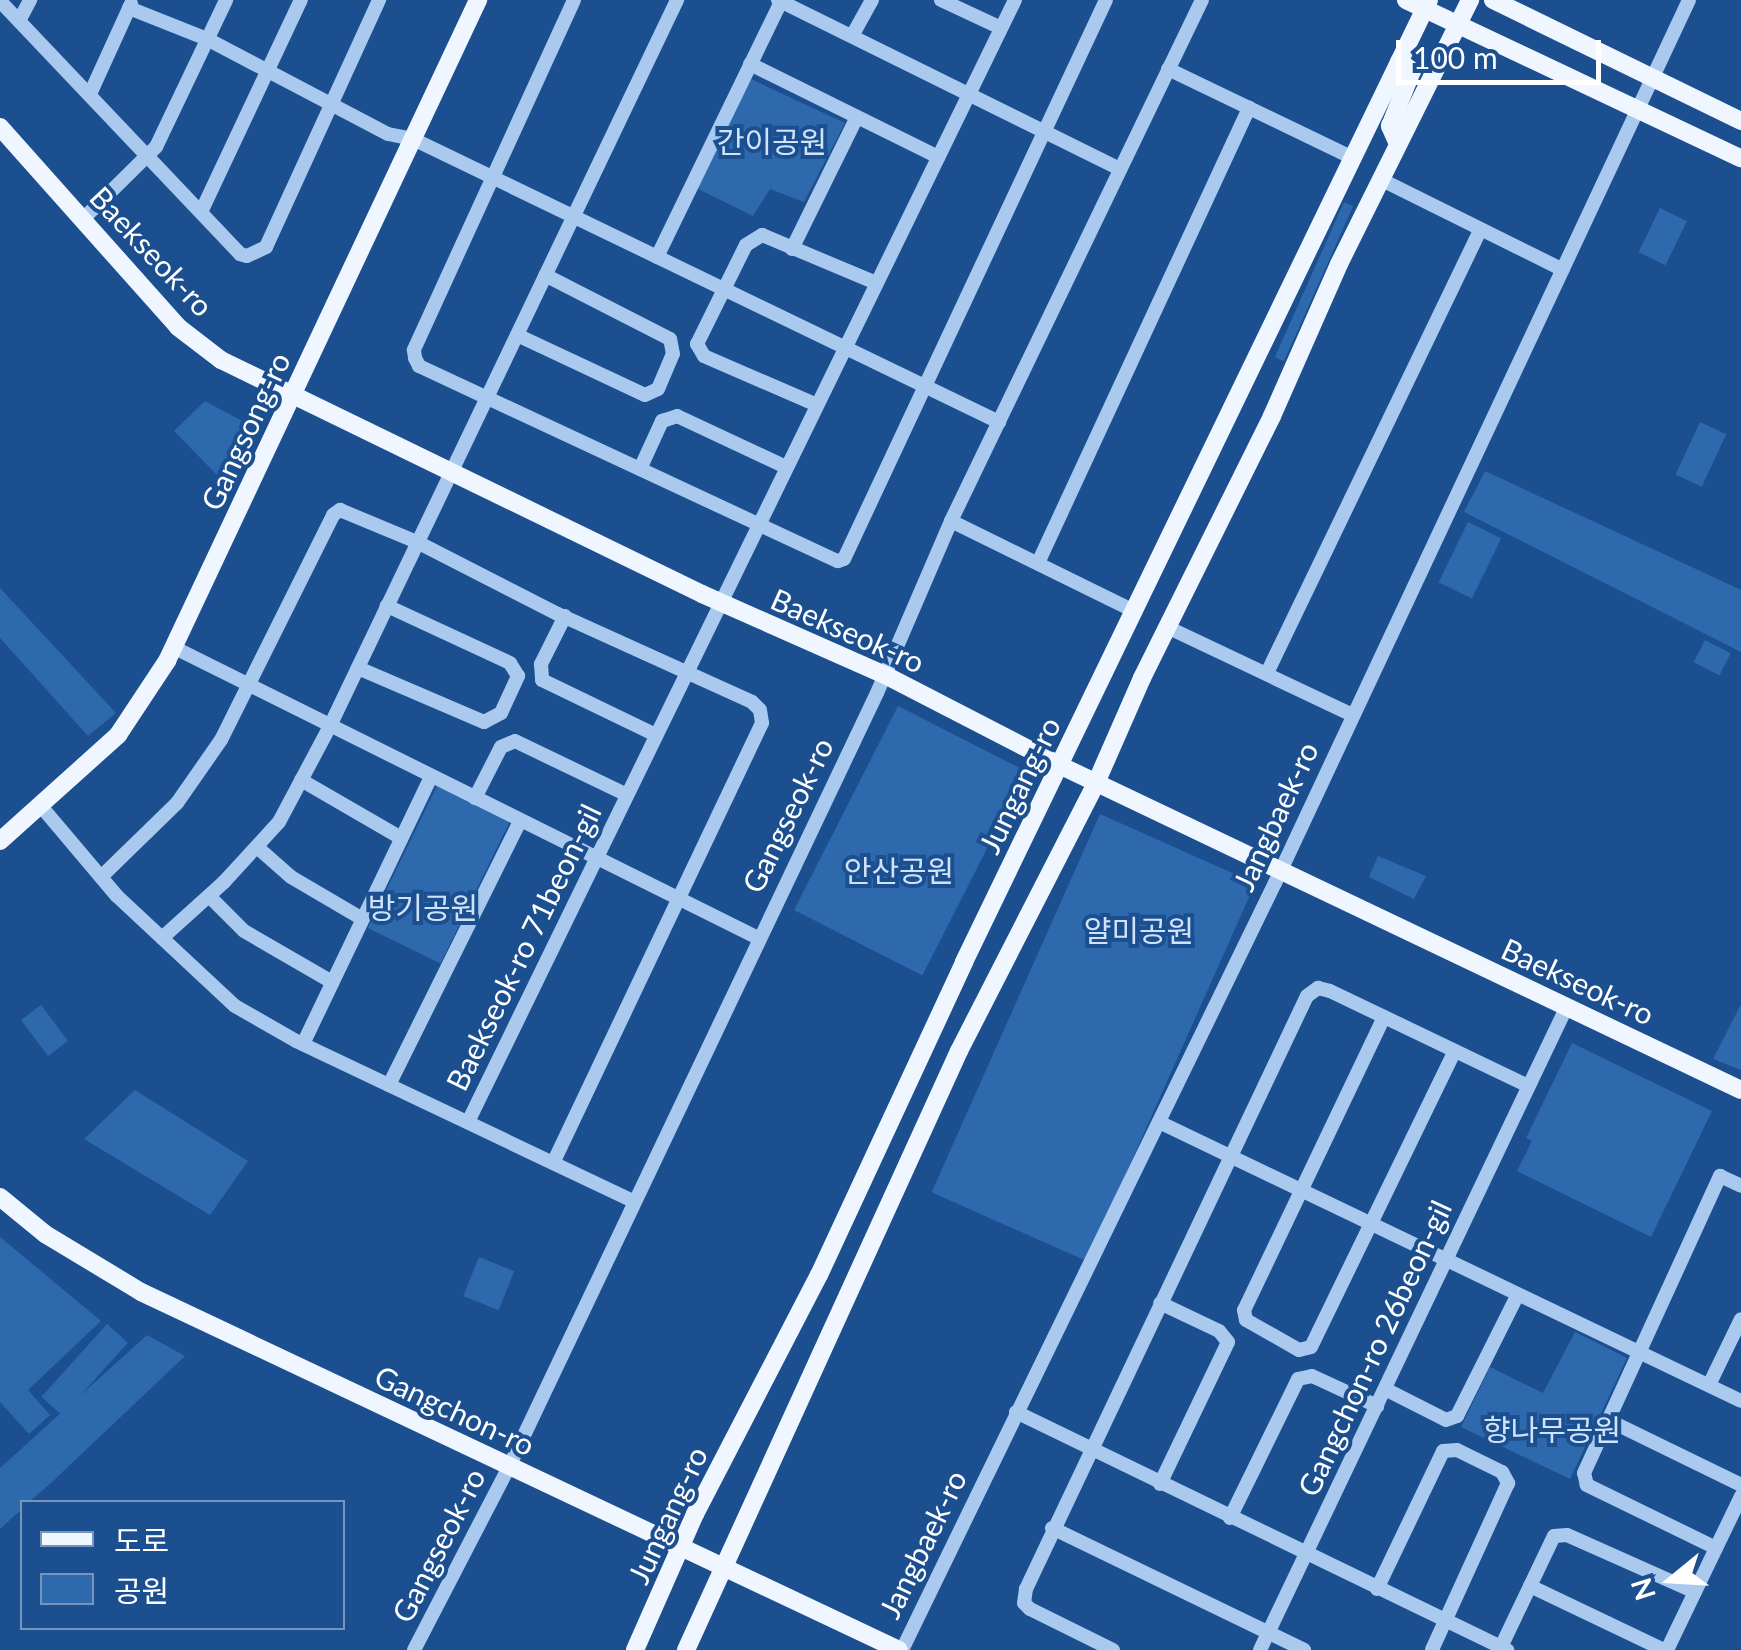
<!DOCTYPE html>
<html>
<head>
<meta charset="utf-8">
<style>
	body { margin:0 }
	#map { position:relative; width:1741px; height:1650px; overflow:hidden; background:#1b4f8f; font-family:Lato,"Noto Sans KR",sans-serif }
	div>[style] { position:absolute }
	[style*='--x'] { left:calc(var(--x)*1px); top:calc(var(--y)*1px); width:calc(var(--w)*1px); rotate:calc(var(--a)*1deg) }
	.green>* { inset:0; background:#2e69ad; transform-origin:0 0 }
	.minor>* { height:14px; margin:-7px; padding:0 7px; transform-origin:7px; border-radius:7px; background:#a9c9ee }
	.major>* { height:18px; margin:-9px; padding:0 9px; transform-origin:9px; border-radius:9px; background:#f0f6ff }
	span { translate:-50% -50%; white-space:nowrap; text-align:center; line-height:1.15; -webkit-text-stroke:8px #1b4f8f; paint-order:stroke }
	.park-label { font-size:30px; color:#cfe3fa }
	.street-label { font-size:30px; color:#fff }
	.legend { position:absolute; left:20px; top:1500px; width:325px; height:130px; box-sizing:border-box; background:#1b4f8f; border:2px solid #7695bc; margin:0; padding:12px 18px; list-style:none; font-size:30px; color:#fff }
	.legend li { display:flex; align-items:center; gap:20px; height:50px }
	.legend b { width:50px; border:2px solid #7695bc }
	.north { position:absolute; left:1621px; top:1530px; width:100px; height:100px; -webkit-text-stroke:8px #1b4f8f; paint-order:stroke; rotate:252deg; font-size:28px; font-weight:700; line-height:40px; text-align:center; color:#fff }
	.north::after { content:''; display:block; margin:auto; width:35px; height:45px; background:#fff; clip-path:polygon(50% 0,100% 100%,50% 72%,0 100%) }
	.scale { position:absolute; left:1396px; top:40px; width:205px; height:45px; box-sizing:border-box; border:5px solid #fff; border-top:0; padding-left:12px; font-size:30px; line-height:35px; white-space:nowrap; color:#fff; -webkit-text-stroke:8px #1b4f8f; paint-order:stroke }
</style>
</head>
<body>
<div id="map">
	<div class="green">
		<i style="clip-path:polygon(751px 79px,845px 123px,804px 202px,770px 189px,753px 216px,696px 188px)"></i>
		<i style="left:1344px;top:202px;width:10px;height:170px;rotate:24deg"></i>
		<i style="left:1660px;top:208px;width:30px;height:49px;rotate:26deg"></i>
		<i style="clip-path:polygon(205px 401px,246px 423px,218px 476px,174px 431px)"></i>
		<i style="left:1700px;top:422px;width:29px;height:58px;rotate:25deg"></i>
		<i style="clip-path:polygon(1485px 471px,1741px 590px,1741px 652px,1464px 512px)"></i>
		<i style="left:1468px;top:522px;width:37px;height:67px;rotate:26deg"></i>
		<i style="clip-path:polygon(0 588px,116px 713px,88px 736px,0 638px)"></i>
		<i style="left:1705px;top:640px;width:29px;height:25px;rotate:27deg"></i>
		<i style="left:898px;top:706px;width:144px;height:229px;rotate:27deg"></i>
		<i style="left:437px;top:786px;width:81px;height:158px;rotate:26deg"></i>
		<i style="left:1100px;top:814px;width:170px;height:414px;rotate:24deg"></i>
		<i style="clip-path:polygon(1378px 856px,1426px 876px,1414px 899px,1369px 877px)"></i>
		<i style="clip-path:polygon(1741px 1004px,1741px 1070px,1713px 1059px)"></i>
		<i style="left:41px;top:1005px;width:45px;height:25px;rotate:53deg"></i>
		<i style="clip-path:polygon(1572px 1043px,1712px 1111px,1651px 1237px,1517px 1171px,1532px 1141px,1526px 1138px)"></i>
		<i style="clip-path:polygon(135px 1090px,248px 1161px,210px 1215px,84px 1139px)"></i>
		<i style="clip-path:polygon(0 1237px,101px 1321px,28px 1390px,50px 1415px,29px 1434px,0 1402px)"></i>
		<i style="left:479px;top:1257px;width:38px;height:42px;rotate:22deg"></i>
		<i style="left:107px;top:1324px;width:28px;height:98px;rotate:42deg"></i>
		<i style="clip-path:polygon(1575px 1332px,1627px 1358px,1570px 1479px,1461px 1427px,1490px 1367px,1543px 1393px)"></i>
		<i style="clip-path:polygon(147px 1335px,185px 1356px,52px 1482px,29px 1502px,22px 1502px,22px 1509px,0 1529px,0 1468px)"></i>
	</div>
	<div class="minor">
		<i style="--x:574;--y:0;--w:385;--a:114.6"></i>
		<i style="--x:414;--y:350;--w:8;--a:83"></i>
		<i style="--x:415;--y:358;--w:9;--a:63"></i>
		<i style="--x:419;--y:366;--w:462;--a:25"></i>
		<i style="--x:838;--y:561;--w:6;--a:-18"></i>
		<i style="--x:844;--y:559;--w:617;--a:-64.89"></i>
		<i style="--x:778;--y:0;--w:379;--a:26.3"></i>
		<i style="--x:941;--y:0;--w:66;--a:25"></i>
		<i style="--x:0;--y:1;--w:349;--a:46.5"></i>
		<i style="--x:240;--y:254;--w:7;--a:16"></i>
		<i style="--x:247;--y:256;--w:21;--a:-25"></i>
		<i style="--x:266;--y:247;--w:272;--a:-65.4"></i>
		<i style="--x:129;--y:8;--w:84;--a:21.7"></i>
		<i style="--x:207;--y:39;--w:204;--a:27.7"></i>
		<i style="--x:388;--y:134;--w:25;--a:11"></i>
		<i style="--x:413;--y:139;--w:651;--a:25.78"></i>
		<i style="--x:19;--y:21;--w:24;--a:-62"></i>
		<i style="--x:852;--y:36;--w:41;--a:-60.9"></i>
		<i style="--x:750;--y:64;--w:210;--a:26.3"></i>
		<i style="--x:1168;--y:69;--w:205;--a:25.7"></i>
		<i style="--x:90;--y:94;--w:99;--a:-65.5"></i>
		<i style="--x:1380;--y:179;--w:204;--a:26.4"></i>
		<i style="--x:202;--y:210;--w:232;--a:-64.8"></i>
		<i style="--x:84;--y:218;--w:101;--a:-44.6"></i>
		<i style="--x:156;--y:147;--w:163;--a:-64.5"></i>
		<i style="--x:792;--y:249;--w:147;--a:-63.8"></i>
		<i style="--x:657;--y:257;--w:284;--a:-64.1"></i>
		<i style="--x:517;--y:335;--w:141;--a:25.1"></i>
		<i style="--x:645;--y:395;--w:14;--a:-25"></i>
		<i style="--x:658;--y:389;--w:38;--a:-67"></i>
		<i style="--x:673;--y:354;--w:15;--a:-101"></i>
		<i style="--x:670;--y:339;--w:140;--a:-152.9"></i>
		<i style="--x:817;--y:405;--w:123;--a:-156.6"></i>
		<i style="--x:704;--y:356;--w:14;--a:-120"></i>
		<i style="--x:697;--y:344;--w:110;--a:-63.7"></i>
		<i style="--x:746;--y:245;--w:19;--a:-32"></i>
		<i style="--x:762;--y:235;--w:124;--a:22.8"></i>
		<i style="--x:640;--y:469;--w:53;--a:-65.4"></i>
		<i style="--x:662;--y:421;--w:16;--a:-18"></i>
		<i style="--x:677;--y:416;--w:120;--a:25.1"></i>
		<i style="--x:951;--y:521;--w:204;--a:26.2"></i>
		<i style="--x:1038;--y:563;--w:502;--a:-65.12"></i>
		<i style="--x:565;--y:616;--w:54;--a:116.6"></i>
		<i style="--x:541;--y:664;--w:16;--a:86"></i>
		<i style="--x:542;--y:680;--w:127;--a:25.8"></i>
		<i style="--x:1167;--y:627;--w:205;--a:25.4"></i>
		<i style="--x:173;--y:647;--w:653;--a:26.45"></i>
		<i style="--x:358;--y:668;--w:137;--a:23.2"></i>
		<i style="--x:484;--y:722;--w:19;--a:-28"></i>
		<i style="--x:501;--y:713;--w:41;--a:-65.3"></i>
		<i style="--x:518;--y:676;--w:15;--a:-122"></i>
		<i style="--x:510;--y:663;--w:136;--a:-155.1"></i>
		<i style="--x:1268;--y:671;--w:488;--a:-64.3"></i>
		<i style="--x:301;--y:780;--w:116;--a:30.1"></i>
		<i style="--x:475;--y:798;--w:57;--a:-63"></i>
		<i style="--x:501;--y:747;--w:15;--a:-23"></i>
		<i style="--x:515;--y:741;--w:124;--a:25.7"></i>
		<i style="--x:40;--y:805;--w:119;--a:49.8"></i>
		<i style="--x:117;--y:896;--w:161;--a:43"></i>
		<i style="--x:235;--y:1006;--w:70;--a:29.8"></i>
		<i style="--x:296;--y:1041;--w:373;--a:25.4"></i>
		<i style="--x:257;--y:847;--w:45;--a:41.4"></i>
		<i style="--x:291;--y:877;--w:81;--a:30.4"></i>
		<i style="--x:101;--y:877;--w:106;--a:-44.2"></i>
		<i style="--x:177;--y:803;--w:77;--a:-55.1"></i>
		<i style="--x:221;--y:740;--w:251;--a:-63.5"></i>
		<i style="--x:333;--y:515;--w:9;--a:-36"></i>
		<i style="--x:340;--y:510;--w:83;--a:22.6"></i>
		<i style="--x:417;--y:542;--w:158;--a:27.1"></i>
		<i style="--x:558;--y:614;--w:213;--a:24.4"></i>
		<i style="--x:752;--y:702;--w:11;--a:45"></i>
		<i style="--x:760;--y:710;--w:13;--a:81"></i>
		<i style="--x:762;--y:723;--w:487;--a:115.4"></i>
		<i style="--x:209;--y:896;--w:49;--a:45"></i>
		<i style="--x:244;--y:931;--w:102;--a:30.1"></i>
		<i style="--x:162;--y:938;--w:84;--a:-42.1"></i>
		<i style="--x:224;--y:882;--w:81;--a:-47.5"></i>
		<i style="--x:279;--y:822;--w:109;--a:-62"></i>
		<i style="--x:330;--y:726;--w:805;--a:-64.45"></i>
		<i style="--x:1384;--y:1017;--w:325;--a:115.5"></i>
		<i style="--x:1244;--y:1310;--w:10;--a:79"></i>
		<i style="--x:1246;--y:1320;--w:61;--a:29.5"></i>
		<i style="--x:1299;--y:1350;--w:12;--a:-14"></i>
		<i style="--x:1311;--y:1347;--w:329;--a:-64.1"></i>
		<i style="--x:303;--y:1044;--w:296;--a:-64.4"></i>
		<i style="--x:389;--y:1085;--w:295;--a:-63.6"></i>
		<i style="--x:468;--y:1122;--w:1248;--a:-64.01"></i>
		<i style="--x:1159;--y:1122;--w:645;--a:25.61"></i>
		<i style="--x:1709;--y:1385;--w:73;--a:-64.1"></i>
		<i style="--x:1385;--y:1389;--w:68;--a:26.9"></i>
		<i style="--x:1446;--y:1420;--w:12;--a:-20"></i>
		<i style="--x:1457;--y:1416;--w:134;--a:-63.4"></i>
		<i style="--x:1016;--y:1412;--w:546;--a:25.86"></i>
		<i style="--x:1608;--y:1420;--w:148;--a:26"></i>
		<i style="--x:1160;--y:1484;--w:157;--a:-64.4"></i>
		<i style="--x:1228;--y:1342;--w:14;--a:-129"></i>
		<i style="--x:1219;--y:1331;--w:65;--a:-154.6"></i>
		<i style="--x:1230;--y:1518;--w:155;--a:-63.9"></i>
		<i style="--x:1298;--y:1379;--w:14;--a:-12"></i>
		<i style="--x:1312;--y:1376;--w:72;--a:24.8"></i>
		<i style="--x:1052;--y:1528;--w:280;--a:25.8"></i>
		<i style="--x:1716;--y:1548;--w:144;--a:-154"></i>
		<i style="--x:1587;--y:1485;--w:12;--a:-104"></i>
		<i style="--x:1584;--y:1473;--w:327;--a:-65.4"></i>
		<i style="--x:1720;--y:1176;--w:23;--a:25"></i>
		<i style="--x:1530;--y:1586;--w:148;--a:25.5"></i>
		<i style="--x:1377;--y:1589;--w:153;--a:-64.4"></i>
		<i style="--x:1443;--y:1451;--w:14;--a:-4"></i>
		<i style="--x:1457;--y:1450;--w:50;--a:26.1"></i>
		<i style="--x:1502;--y:1472;--w:13;--a:61"></i>
		<i style="--x:1508;--y:1483;--w:183;--a:114.5"></i>
		<i style="--x:1501;--y:1647;--w:123;--a:-64.5"></i>
		<i style="--x:1554;--y:1536;--w:13;--a:-4"></i>
		<i style="--x:1567;--y:1535;--w:140;--a:24"></i>
		<i style="--x:414;--y:1650;--w:206;--a:-62.6"></i>
		<i style="--x:509;--y:1467;--w:857;--a:-64.57"></i>
		<i style="--x:877;--y:693;--w:187;--a:-66.7"></i>
		<i style="--x:951;--y:521;--w:578;--a:-64.28"></i>
		<i style="--x:902;--y:1650;--w:853;--a:-64.07"></i>
		<i style="--x:1275;--y:883;--w:975;--a:-64.88"></i>
		<i style="--x:1113;--y:1650;--w:93;--a:-153.7"></i>
		<i style="--x:1030;--y:1609;--w:8;--a:-135"></i>
		<i style="--x:1024;--y:1603;--w:14;--a:-82"></i>
		<i style="--x:1026;--y:1589;--w:656;--a:-64.65"></i>
		<i style="--x:1307;--y:996;--w:14;--a:-36"></i>
		<i style="--x:1318;--y:988;--w:12;--a:14"></i>
		<i style="--x:1330;--y:991;--w:220;--a:25.6"></i>
		<i style="--x:1260;--y:1650;--w:713;--a:-64.51"></i>
		<i style="--x:1667;--y:1650;--w:171;--a:-64.3"></i>
	</div>
	<div class="major">
		<i style="--x:1406;--y:0;--w:370;--a:25.3"></i>
		<i style="--x:1493;--y:0;--w:276;--a:26"></i>
		<i style="--x:0;--y:127;--w:268;--a:48.3"></i>
		<i style="--x:178;--y:327;--w:54;--a:37.5"></i>
		<i style="--x:221;--y:360;--w:535;--a:25.94"></i>
		<i style="--x:702;--y:594;--w:200;--a:23.9"></i>
		<i style="--x:885;--y:675;--w:196;--a:27.3"></i>
		<i style="--x:1059;--y:765;--w:755;--a:25.48"></i>
		<i style="--x:1398;--y:144;--w:20;--a:-114"></i>
		<i style="--x:1390;--y:126;--w:59;--a:-68.2"></i>
		<i style="--x:1412;--y:71;--w:16;--a:-142"></i>
		<i style="--x:0;--y:841;--w:159;--a:-41.9"></i>
		<i style="--x:118;--y:735;--w:89;--a:-56.5"></i>
		<i style="--x:167;--y:661;--w:731;--a:-64.8"></i>
		<i style="--x:0;--y:1197;--w:58;--a:39.4"></i>
		<i style="--x:45;--y:1234;--w:112;--a:31.1"></i>
		<i style="--x:141;--y:1292;--w:838;--a:25.28"></i>
		<i style="--x:635;--y:1650;--w:149;--a:-66.2"></i>
		<i style="--x:695;--y:1514;--w:269;--a:-62.6"></i>
		<i style="--x:819;--y:1275;--w:345;--a:-65.1"></i>
		<i style="--x:964;--y:962;--w:1068;--a:-64.2"></i>
		<i style="--x:686;--y:1650;--w:658;--a:-65.5"></i>
		<i style="--x:959;--y:1051;--w:301;--a:-62.9"></i>
		<i style="--x:1096;--y:783;--w:115;--a:-66.3"></i>
		<i style="--x:1142;--y:678;--w:292;--a:-63.6"></i>
		<i style="--x:1272;--y:416;--w:166;--a:-66.2"></i>
		<i style="--x:1339;--y:264;--w:295;--a:-63.6"></i>
	</div>
	<div class="park-label">
		<span style="left:772px;top:141px">간이공원</span>
		<span style="left:899px;top:870px">안산공원</span>
		<span style="left:423px;top:907px">방기공원</span>
		<span style="left:1139px;top:930px">얄미공원</span>
		<span style="left:1552px;top:1429px">향나무공원</span>
	</div>
	<div class="street-label">
		<span style="left:152px;top:251px;rotate:47deg">Baekseok-ro</span>
		<span style="left:245px;top:431px;rotate:-65deg">Gangsong-ro</span>
		<span style="left:848px;top:630px;rotate:24deg">Baekseok-ro</span>
		<span style="left:1019px;top:785px;rotate:-64deg">Jungang-ro</span>
		<span style="left:787px;top:815px;rotate:-64deg">Gangseok-ro</span>
		<span style="left:1275px;top:816px;rotate:-65deg">Jangbaek-ro</span>
		<span style="left:523px;top:947px;rotate:-64deg">Baekseok-ro 71beon-gil</span>
		<span style="left:1578px;top:981px;rotate:25deg">Baekseok-ro</span>
		<span style="left:1374px;top:1348px;rotate:-65deg">Gangchon-ro 26beon-gil</span>
		<span style="left:455px;top:1410px;rotate:25deg">Gangchon-ro</span>
		<span style="left:667px;top:1515px;rotate:-65deg">Jungang-ro</span>
		<span style="left:922px;top:1544px;rotate:-64deg">Jangbaek-ro</span>
		<span style="left:438px;top:1545px;rotate:-63deg">Gangseok-ro</span>
	</div>
	<ul class="legend">
	<li><b style="height:12px;background:#f0f6ff"></b>도로</li>
	<li><b style="height:28px;background:#2e69ad"></b>공원</li>
	</ul>
	<div class="north">N</div>
	<div class="scale">100 m</div>
</div>
</body>
</html>
